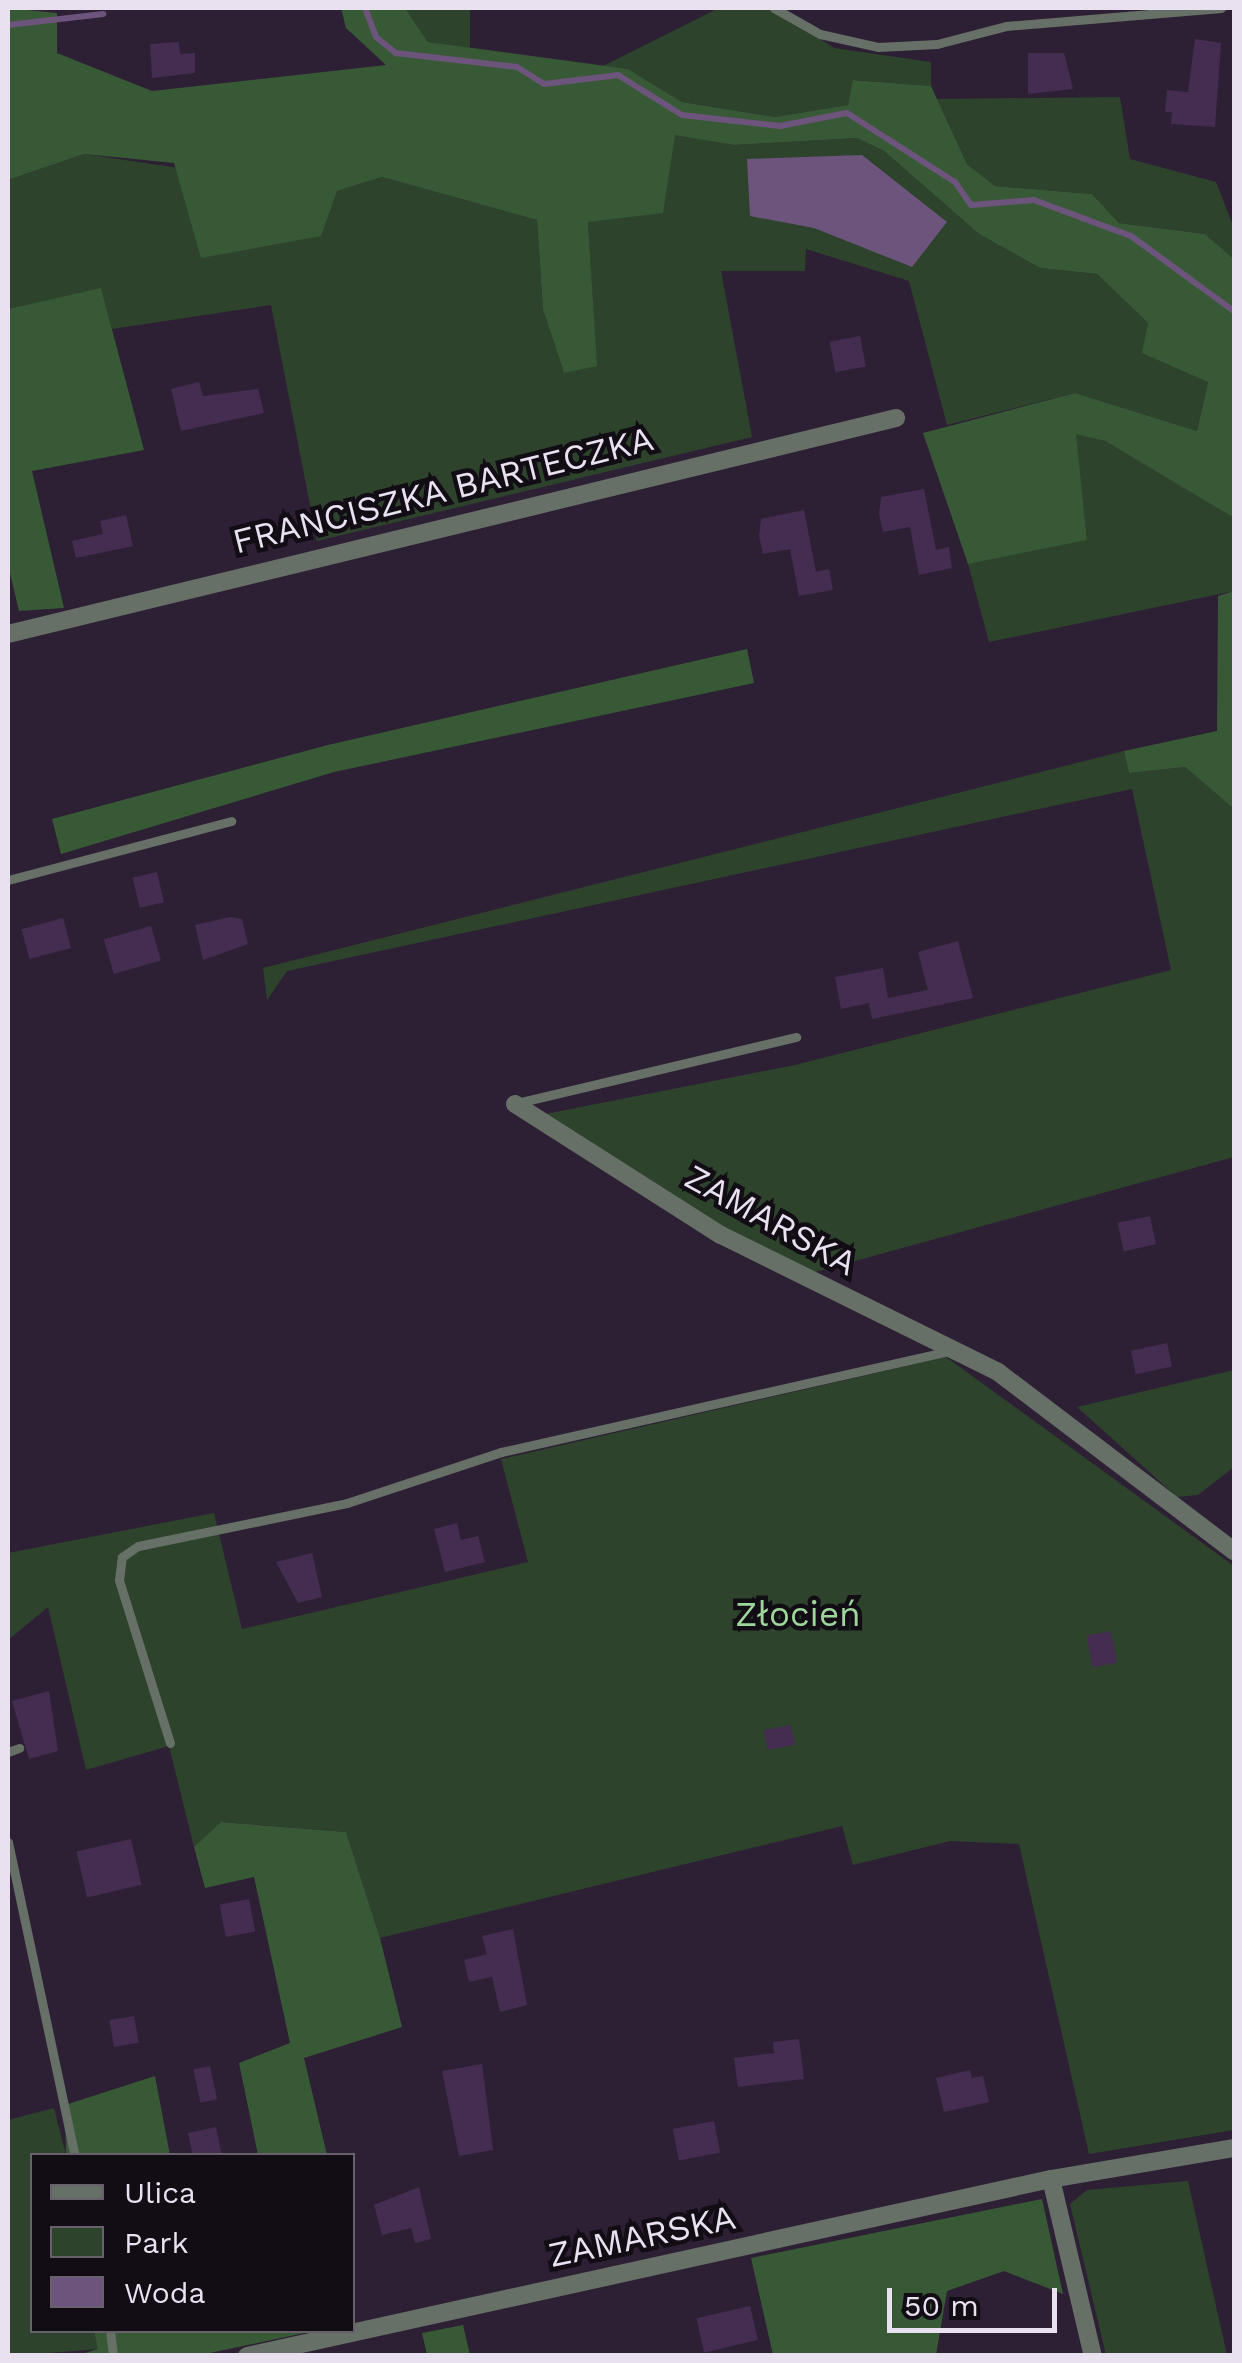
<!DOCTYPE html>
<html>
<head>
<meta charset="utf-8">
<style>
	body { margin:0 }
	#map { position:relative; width:1242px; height:2363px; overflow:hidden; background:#2d2035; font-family:"Work Sans",sans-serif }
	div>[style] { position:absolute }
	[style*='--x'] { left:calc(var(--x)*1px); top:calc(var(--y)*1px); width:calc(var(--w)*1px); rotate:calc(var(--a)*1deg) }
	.green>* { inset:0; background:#2d432c }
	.forest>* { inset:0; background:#385936 }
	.water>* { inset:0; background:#6d547c }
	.stream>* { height:6px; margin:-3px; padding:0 3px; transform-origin:3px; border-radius:3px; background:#6d547c }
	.building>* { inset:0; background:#442d51; transform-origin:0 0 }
	.lane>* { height:9px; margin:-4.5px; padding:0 4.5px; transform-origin:4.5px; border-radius:4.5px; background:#667066 }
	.street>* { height:18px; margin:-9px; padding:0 9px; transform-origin:9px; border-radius:9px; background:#667066 }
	span { translate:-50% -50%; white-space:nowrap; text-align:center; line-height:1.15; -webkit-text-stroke:9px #120c15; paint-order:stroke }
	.street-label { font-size:35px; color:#e9e1ef }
	.park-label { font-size:35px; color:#9ed59a }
	.frame { position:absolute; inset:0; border:10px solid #e9e1ef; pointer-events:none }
	.legend { position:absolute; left:30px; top:2153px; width:325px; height:180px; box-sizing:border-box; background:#120c15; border:2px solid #68616c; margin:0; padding:12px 18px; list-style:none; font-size:30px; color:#e9e1ef }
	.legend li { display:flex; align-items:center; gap:20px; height:50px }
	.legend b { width:50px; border:2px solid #68616c }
	.scale { position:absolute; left:887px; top:2288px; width:170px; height:45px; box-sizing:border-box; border:5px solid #e9e1ef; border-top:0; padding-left:12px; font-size:30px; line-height:35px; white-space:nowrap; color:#e9e1ef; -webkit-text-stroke:8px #120c15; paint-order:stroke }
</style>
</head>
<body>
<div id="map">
	<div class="green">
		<i style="clip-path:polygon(405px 8px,470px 8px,470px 48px,428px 42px)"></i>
		<i style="clip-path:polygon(719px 8px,772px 8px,834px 48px,931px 62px,931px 86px,854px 80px,848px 105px,775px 117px,682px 102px,628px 69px,603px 66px)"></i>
		<i style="clip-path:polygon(1120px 97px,1130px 159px,1216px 182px,1234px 228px,1234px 259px,1205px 234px,1119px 223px,1092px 194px,995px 186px,967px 164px,937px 99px)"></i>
		<i style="clip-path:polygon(675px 134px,734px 145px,857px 138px,884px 151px,979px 234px,1040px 268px,1097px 274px,1148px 323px,1143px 353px,1208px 381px,1197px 431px,1075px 393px,947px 425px,909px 281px,806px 249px,805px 271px,721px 271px,752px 437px,317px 541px,271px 305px,112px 329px,101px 289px,8px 309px,8px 180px,84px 154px,337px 191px,382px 177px,537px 220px,543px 310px,564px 373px,596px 365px,588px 222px)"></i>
		<i style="clip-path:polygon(1075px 433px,1105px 441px,1234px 518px,1234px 591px,989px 642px,968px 564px,1087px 539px)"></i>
		<i style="clip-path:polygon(1124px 751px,1129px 773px,1185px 767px,1234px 809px,1234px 1157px,815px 1272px,729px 1232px,545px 1114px,795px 1065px,1171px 970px,1132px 789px,287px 971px,267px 1000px,263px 968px)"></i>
		<i style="clip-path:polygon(946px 1357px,1234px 1566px,1234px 2130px,1089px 2154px,1019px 1844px,950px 1841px,853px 1865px,842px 1826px,380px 1938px,346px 1832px,222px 1822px,194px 1847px,169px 1746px,86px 1770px,48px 1607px,8px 1640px,8px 1553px,214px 1513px,242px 1629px,528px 1562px,501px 1459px)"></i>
		<i style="clip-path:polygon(1234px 1370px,1234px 1467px,1198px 1495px,1177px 1497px,1077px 1407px)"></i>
		<i style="clip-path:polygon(54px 2108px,66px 2155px,32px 2156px,32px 2330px,94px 2331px,99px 2349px,8px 2356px,8px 2120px)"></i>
		<i style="clip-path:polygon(1188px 2181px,1227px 2355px,1106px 2355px,1070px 2204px,1087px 2190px)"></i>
	</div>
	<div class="forest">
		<i style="clip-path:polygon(8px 8px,57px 13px,57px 53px,152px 91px,386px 65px,346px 28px,341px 8px,405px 8px,428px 42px,628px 69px,682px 102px,775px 117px,848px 105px,853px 80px,931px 86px,967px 164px,995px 186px,1092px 194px,1119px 223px,1205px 234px,1234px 259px,1234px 518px,1105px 441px,1076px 434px,1087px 540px,968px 564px,923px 433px,1075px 393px,1197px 431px,1208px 382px,1142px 353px,1148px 323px,1097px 274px,1040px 268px,979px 234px,884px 151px,857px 138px,734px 145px,675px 135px,663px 213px,588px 222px,597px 366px,564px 373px,543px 310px,537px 220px,382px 177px,337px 191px,321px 236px,201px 258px,174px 163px,84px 154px,8px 180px)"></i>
		<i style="clip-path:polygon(101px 288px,144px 450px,32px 471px,64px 608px,19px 611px,8px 565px,8px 309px)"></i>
		<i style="clip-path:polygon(1234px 591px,1234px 809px,1185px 767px,1129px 773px,1124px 751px,1217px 731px,1218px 596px)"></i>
		<i style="clip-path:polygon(747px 649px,754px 683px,334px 772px,61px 854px,52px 819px,328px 745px)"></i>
		<i style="clip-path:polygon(221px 1822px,346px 1832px,380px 1938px,402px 2027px,304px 2058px,327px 2155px,258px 2155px,239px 2063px,290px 2043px,254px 1877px,205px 1888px,194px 1847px)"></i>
		<i style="clip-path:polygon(155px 2076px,170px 2155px,66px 2155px,65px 2105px)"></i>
		<i style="clip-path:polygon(1042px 2199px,1063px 2294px,1004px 2271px,947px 2291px,936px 2355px,773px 2355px,751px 2258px)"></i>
		<i style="clip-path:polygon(463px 2325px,470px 2355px,427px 2355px,422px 2333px)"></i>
		<i style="clip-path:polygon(94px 2331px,314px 2331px,200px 2355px,75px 2356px,98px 2349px)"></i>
	</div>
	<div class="water">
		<i style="clip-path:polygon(862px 155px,947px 222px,912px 267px,814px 228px,750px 216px,747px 159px)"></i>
	</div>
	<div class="stream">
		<i style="--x:365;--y:8;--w:31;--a:69"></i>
		<i style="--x:376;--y:37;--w:26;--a:39"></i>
		<i style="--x:396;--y:53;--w:122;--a:6.6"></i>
		<i style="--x:517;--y:67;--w:32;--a:32"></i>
		<i style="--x:544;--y:84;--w:75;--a:-6.9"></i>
		<i style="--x:618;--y:75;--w:75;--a:32"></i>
		<i style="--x:682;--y:115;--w:99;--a:6.4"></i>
		<i style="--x:780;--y:126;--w:68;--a:-11"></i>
		<i style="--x:847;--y:113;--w:128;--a:32.6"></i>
		<i style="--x:955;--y:182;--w:28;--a:55"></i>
		<i style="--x:971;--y:205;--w:63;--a:-4.5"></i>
		<i style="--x:1034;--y:200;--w:103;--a:20.4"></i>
		<i style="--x:1131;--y:236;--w:127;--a:36.1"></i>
		<i style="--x:8;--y:25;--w:96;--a:-6.6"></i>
	</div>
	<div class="building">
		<i style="clip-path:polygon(1195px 39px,1221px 43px,1215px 127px,1171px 124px,1172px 112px,1165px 112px,1167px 90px,1188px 92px)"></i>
		<i style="clip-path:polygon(179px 42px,180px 54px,195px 53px,195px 73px,152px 78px,150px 44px)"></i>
		<i style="clip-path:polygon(1028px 53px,1064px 53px,1073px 89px,1028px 94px)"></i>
		<i style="left:860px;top:336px;width:31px;height:31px;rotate:79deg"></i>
		<i style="clip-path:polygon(199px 382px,203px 396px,258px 389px,264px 413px,181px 431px,171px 389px)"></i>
		<i style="clip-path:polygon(924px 489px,936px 550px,949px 547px,952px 568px,919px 575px,910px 527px,883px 532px,879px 514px,881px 497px)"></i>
		<i style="clip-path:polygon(804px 510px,816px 572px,829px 569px,833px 590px,799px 596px,790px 549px,763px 554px,759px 536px,761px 519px)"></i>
		<i style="clip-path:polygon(126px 515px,133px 546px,76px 558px,72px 541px,103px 534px,100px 521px)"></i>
		<i style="left:157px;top:872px;width:31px;height:25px;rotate:77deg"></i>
		<i style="clip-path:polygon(230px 917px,242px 919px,248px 944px,203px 960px,195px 925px)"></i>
		<i style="left:63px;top:918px;width:31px;height:43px;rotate:75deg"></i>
		<i style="left:151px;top:926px;width:36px;height:49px;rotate:74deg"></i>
		<i style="clip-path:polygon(958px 941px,973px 998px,872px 1019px,869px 1003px,841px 1009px,835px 977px,883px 968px,888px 998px,928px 990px,918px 952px)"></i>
		<i style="left:1150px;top:1216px;width:29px;height:33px;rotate:78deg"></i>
		<i style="left:1167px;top:1343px;width:24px;height:37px;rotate:78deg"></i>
		<i style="clip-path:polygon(457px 1523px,461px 1540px,478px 1536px,485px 1562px,445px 1572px,434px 1529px)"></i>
		<i style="clip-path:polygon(312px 1553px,322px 1597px,298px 1603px,276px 1562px)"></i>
		<i style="left:1111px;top:1631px;width:32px;height:25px;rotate:79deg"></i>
		<i style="clip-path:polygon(49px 1691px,58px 1751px,29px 1759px,12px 1701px)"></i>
		<i style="left:791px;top:1725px;width:20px;height:28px;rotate:79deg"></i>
		<i style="left:131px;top:1839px;width:47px;height:56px;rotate:77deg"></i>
		<i style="left:249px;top:1899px;width:33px;height:30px;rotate:79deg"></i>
		<i style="clip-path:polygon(513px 1929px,527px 2005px,500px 2012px,492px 1977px,469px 1982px,464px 1960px,487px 1954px,482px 1936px)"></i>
		<i style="left:134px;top:2016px;width:27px;height:25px;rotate:80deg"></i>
		<i style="clip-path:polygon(799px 2039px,804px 2079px,738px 2087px,734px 2058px,774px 2053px,773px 2042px)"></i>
		<i style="clip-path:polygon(482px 2064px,493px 2150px,459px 2156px,442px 2071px)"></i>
		<i style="left:210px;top:2066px;width:34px;height:17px;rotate:78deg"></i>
		<i style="clip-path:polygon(970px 2070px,972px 2078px,983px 2076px,989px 2102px,944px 2112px,936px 2078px)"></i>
		<i style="left:714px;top:2121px;width:32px;height:42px;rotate:79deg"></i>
		<i style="clip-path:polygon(216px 2127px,222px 2156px,193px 2156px,188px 2133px)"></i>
		<i style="clip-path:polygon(419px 2187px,431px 2239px,415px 2243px,411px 2228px,382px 2235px,374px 2205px)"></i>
		<i style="left:750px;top:2306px;width:35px;height:55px;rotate:77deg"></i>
	</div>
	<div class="lane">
		<i style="--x:774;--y:8;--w:53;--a:29.5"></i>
		<i style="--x:820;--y:34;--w:59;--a:12.6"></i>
		<i style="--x:878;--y:47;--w:59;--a:-2.9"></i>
		<i style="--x:937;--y:44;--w:71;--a:-14.6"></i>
		<i style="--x:1006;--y:26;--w:216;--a:-4.8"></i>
		<i style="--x:8;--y:880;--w:231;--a:-14.8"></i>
		<i style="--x:517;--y:1103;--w:287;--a:-13.3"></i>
		<i style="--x:170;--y:1743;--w:171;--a:-107.4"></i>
		<i style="--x:119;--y:1580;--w:23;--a:-83"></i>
		<i style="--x:122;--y:1557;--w:19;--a:-35"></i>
		<i style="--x:138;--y:1546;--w:213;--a:-11.6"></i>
		<i style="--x:347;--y:1503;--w:162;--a:-18.3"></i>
		<i style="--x:501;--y:1452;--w:459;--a:-12.7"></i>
		<i style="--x:8;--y:1752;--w:12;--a:-20"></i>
		<i style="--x:8;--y:1842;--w:321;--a:78"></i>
		<i style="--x:110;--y:2330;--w:26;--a:83"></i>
	</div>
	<div class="street">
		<i style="--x:8;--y:634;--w:914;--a:-13.67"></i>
		<i style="--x:515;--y:1104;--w:244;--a:32.5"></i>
		<i style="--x:721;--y:1235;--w:309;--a:26.3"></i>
		<i style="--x:998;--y:1372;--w:296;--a:37.2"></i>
		<i style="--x:1051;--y:2179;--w:182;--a:76.7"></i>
		<i style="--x:247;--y:2356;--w:823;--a:-12.42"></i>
		<i style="--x:1051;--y:2179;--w:186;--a:-9.6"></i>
	</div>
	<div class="street-label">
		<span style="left:443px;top:490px;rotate:-14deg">FRANCISZKA BARTECZKA</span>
		<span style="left:771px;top:1220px;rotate:29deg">ZAMARSKA</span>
		<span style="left:642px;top:2236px;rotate:-12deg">ZAMARSKA</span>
	</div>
	<div class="park-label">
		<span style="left:798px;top:1614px">Złocień</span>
	</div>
	<div class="frame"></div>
	<ul class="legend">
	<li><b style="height:12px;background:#667066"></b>Ulica</li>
	<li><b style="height:28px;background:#2d432c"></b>Park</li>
	<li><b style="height:28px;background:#6d547c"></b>Woda</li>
	</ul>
	<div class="scale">50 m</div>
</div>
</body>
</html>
